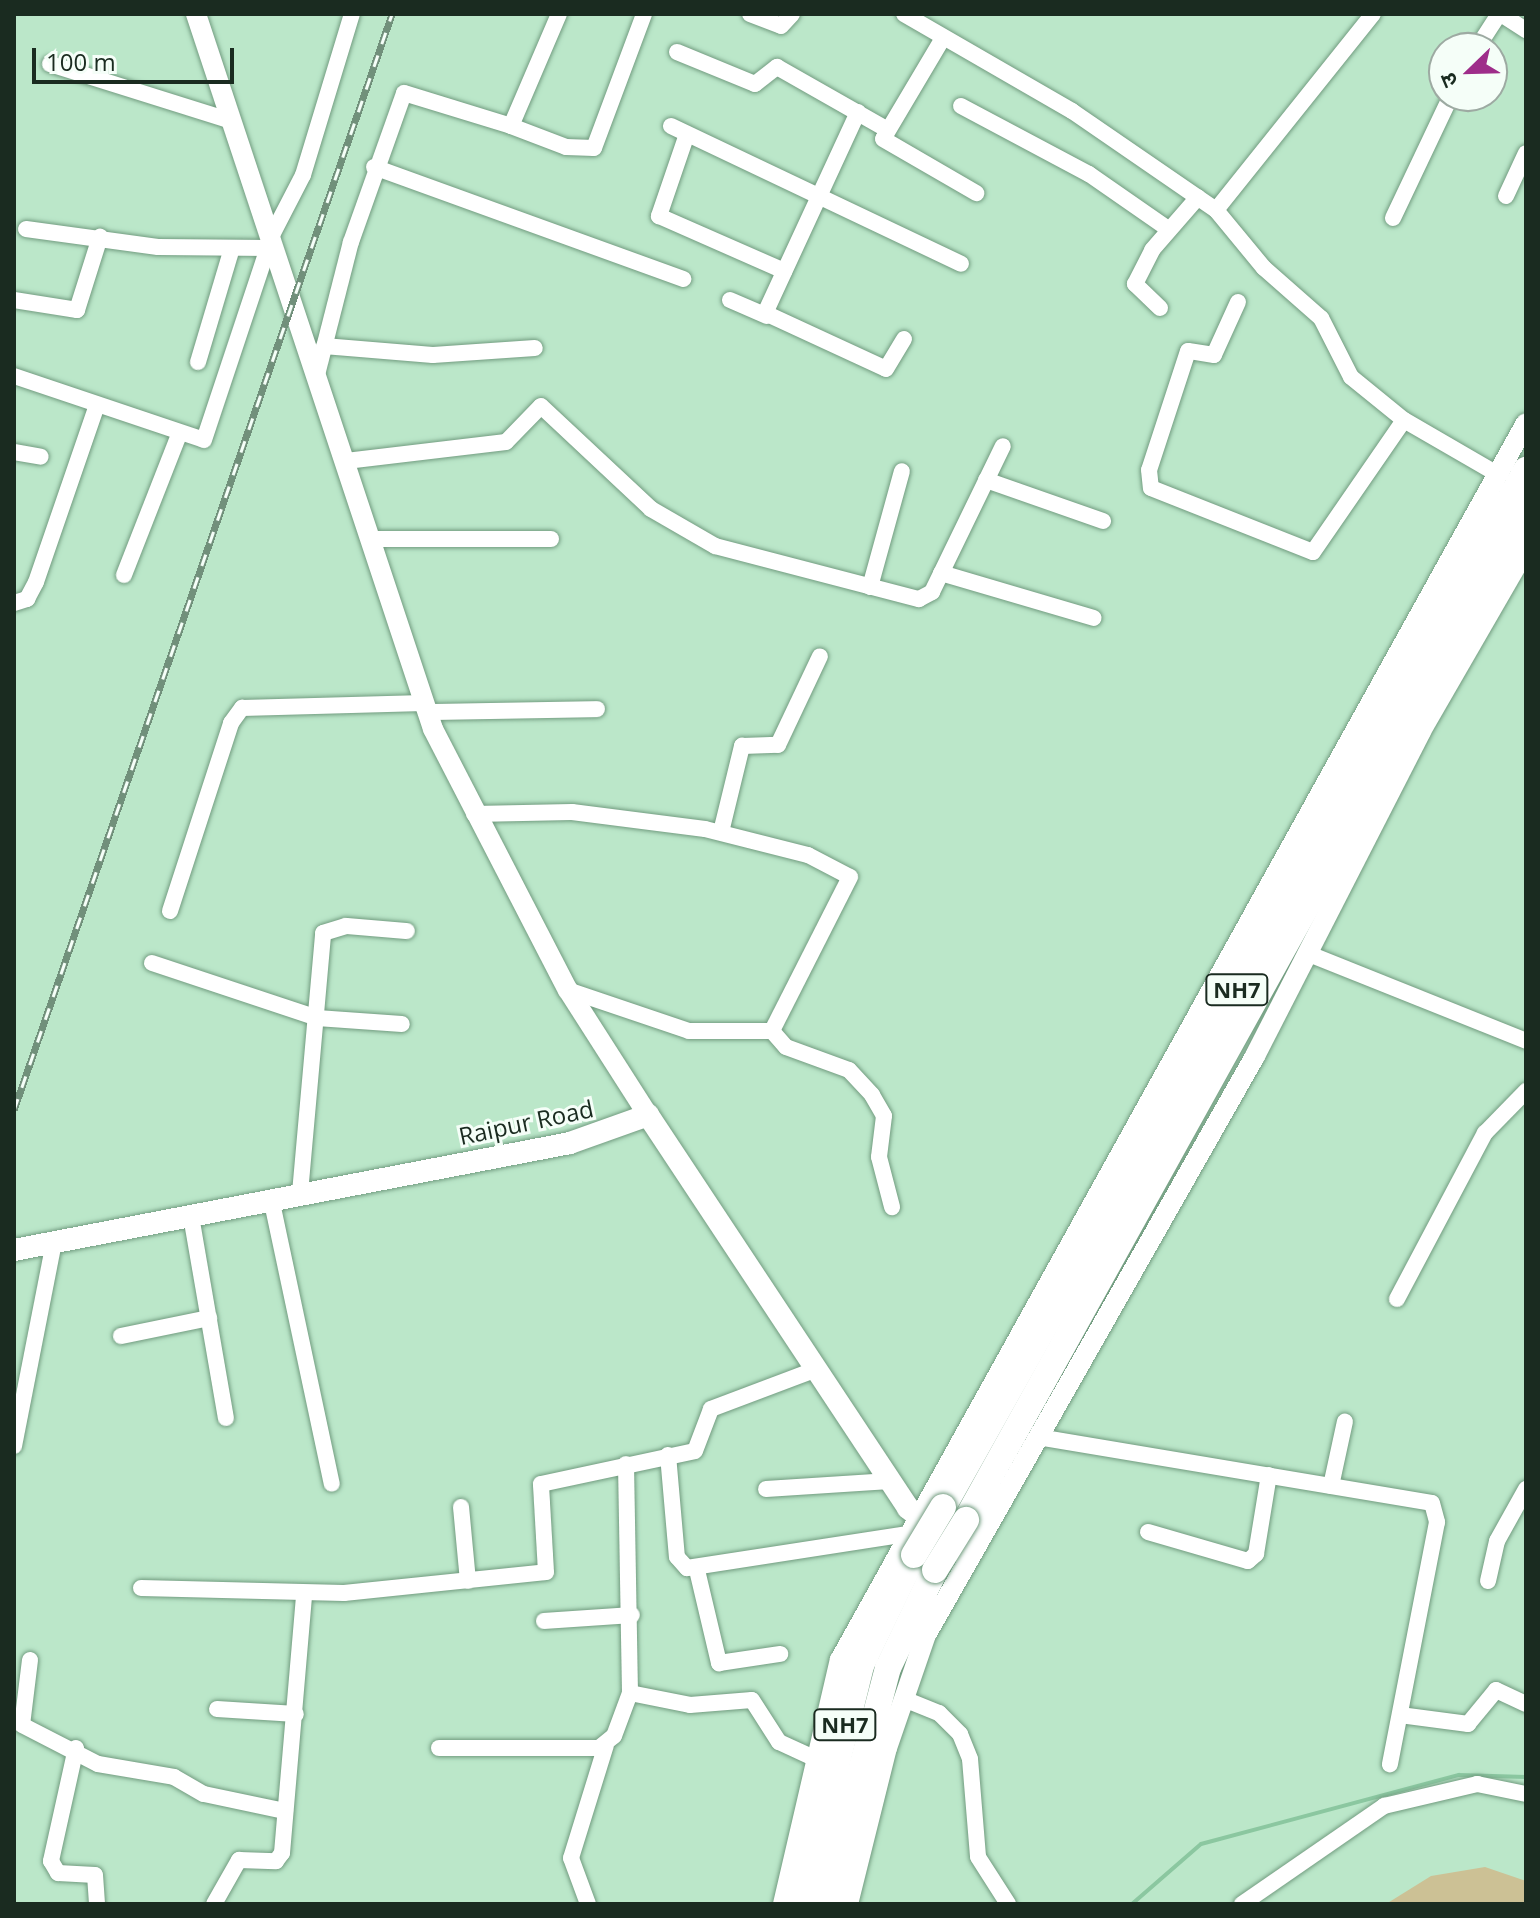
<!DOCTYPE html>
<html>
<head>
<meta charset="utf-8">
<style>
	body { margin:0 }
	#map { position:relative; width:1540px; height:1918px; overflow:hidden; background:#bbe7c9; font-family:"Open Sans","Noto Sans Devanagari",sans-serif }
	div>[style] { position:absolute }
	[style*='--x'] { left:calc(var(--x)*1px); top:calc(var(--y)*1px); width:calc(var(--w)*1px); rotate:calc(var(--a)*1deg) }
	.green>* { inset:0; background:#ccc195 }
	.stream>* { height:4px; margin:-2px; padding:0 2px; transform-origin:2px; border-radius:2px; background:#8bc7a0 }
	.roads { filter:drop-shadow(0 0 2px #729c80) drop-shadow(0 0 2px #729c80) }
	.minor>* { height:16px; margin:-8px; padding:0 8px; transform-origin:8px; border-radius:8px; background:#fff }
	.tertiary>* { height:20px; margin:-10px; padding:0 10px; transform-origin:10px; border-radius:10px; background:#fff }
	.secondary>* { height:22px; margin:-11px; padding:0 11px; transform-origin:11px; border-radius:11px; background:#fff }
	.trunk>* { height:26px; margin:-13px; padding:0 13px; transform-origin:13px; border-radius:13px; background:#fff }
	.rail>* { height:7px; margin-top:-3.5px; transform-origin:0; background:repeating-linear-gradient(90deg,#f5fef8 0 12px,#71907b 0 24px); box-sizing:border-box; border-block:2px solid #71907b }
	.bridges { filter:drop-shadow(0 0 2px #729c80) drop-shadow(0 0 2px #729c80) }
	.trunk-bridge>* { height:26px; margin:-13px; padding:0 13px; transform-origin:13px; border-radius:13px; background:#fff }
	span { translate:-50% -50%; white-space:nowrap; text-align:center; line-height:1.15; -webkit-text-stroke:6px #f5fef8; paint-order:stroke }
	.shield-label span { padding:2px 6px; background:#f5fef8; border:2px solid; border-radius:6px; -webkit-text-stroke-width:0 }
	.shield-label { font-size:22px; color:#1a2b20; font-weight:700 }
	.street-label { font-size:24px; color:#1a2b20 }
	.frame { position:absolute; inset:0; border:16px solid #1a2b20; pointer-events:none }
	.north { position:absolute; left:1428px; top:32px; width:80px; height:80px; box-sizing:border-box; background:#f5fef8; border:2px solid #9daaa2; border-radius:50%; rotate:247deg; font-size:22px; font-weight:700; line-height:32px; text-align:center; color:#1a2b20 }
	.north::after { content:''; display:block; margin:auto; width:28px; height:36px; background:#9e2d8a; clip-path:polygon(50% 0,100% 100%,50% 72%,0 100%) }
	.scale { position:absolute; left:32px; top:48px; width:202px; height:36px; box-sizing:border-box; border:4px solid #1a2b20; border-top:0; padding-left:10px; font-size:24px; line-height:28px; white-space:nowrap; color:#1a2b20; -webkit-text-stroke:6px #f5fef8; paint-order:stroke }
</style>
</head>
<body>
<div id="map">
	<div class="green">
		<i style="clip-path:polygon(1485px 1867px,1526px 1881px,1526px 1904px,1386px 1904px,1431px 1876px)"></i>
	</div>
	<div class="stream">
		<i style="--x:1132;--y:1904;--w:91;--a:-41"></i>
		<i style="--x:1201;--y:1844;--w:267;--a:-15"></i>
		<i style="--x:1459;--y:1775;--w:67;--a:1.7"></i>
	</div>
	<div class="roads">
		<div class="minor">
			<i style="--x:750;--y:14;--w:33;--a:21"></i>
			<i style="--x:781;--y:26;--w:16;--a:-47"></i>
			<i style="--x:904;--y:14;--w:194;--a:30"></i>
			<i style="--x:1072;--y:111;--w:175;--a:34.5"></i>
			<i style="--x:1216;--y:210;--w:75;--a:50.4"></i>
			<i style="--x:1264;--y:268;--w:76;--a:41.3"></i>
			<i style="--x:1321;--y:318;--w:66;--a:63"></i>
			<i style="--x:1351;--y:377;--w:68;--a:39.1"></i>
			<i style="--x:1404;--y:420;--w:108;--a:30.1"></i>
			<i style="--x:1501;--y:14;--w:30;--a:33"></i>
			<i style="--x:943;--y:38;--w:117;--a:120.7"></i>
			<i style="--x:883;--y:139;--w:108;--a:30.1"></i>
			<i style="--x:1477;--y:48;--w:40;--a:-57.1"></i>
			<i style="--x:677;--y:52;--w:84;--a:22.3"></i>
			<i style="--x:755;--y:84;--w:28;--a:-38"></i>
			<i style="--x:777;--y:67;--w:125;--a:29.6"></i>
			<i style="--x:50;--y:64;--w:191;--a:17.4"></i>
			<i style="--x:961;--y:106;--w:145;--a:28"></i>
			<i style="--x:1089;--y:174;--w:96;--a:34.8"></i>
			<i style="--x:858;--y:112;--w:221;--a:114.8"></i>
			<i style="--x:765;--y:313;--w:133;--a:24.8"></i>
			<i style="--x:886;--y:369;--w:35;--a:-59"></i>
			<i style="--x:511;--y:126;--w:59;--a:20.9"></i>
			<i style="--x:566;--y:147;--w:28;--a:2"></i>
			<i style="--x:594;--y:148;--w:143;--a:-69.5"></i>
			<i style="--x:671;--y:126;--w:321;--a:25.4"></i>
			<i style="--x:687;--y:134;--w:87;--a:108.9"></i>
			<i style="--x:659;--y:216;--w:137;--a:23.7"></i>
			<i style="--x:374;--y:167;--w:329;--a:19.9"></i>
			<i style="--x:1506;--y:196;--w:47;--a:-65.1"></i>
			<i style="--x:1216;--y:210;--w:251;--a:-51.3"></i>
			<i style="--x:1393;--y:218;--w:135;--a:-64.6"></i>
			<i style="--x:26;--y:229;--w:133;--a:7.8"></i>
			<i style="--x:158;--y:247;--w:111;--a:0.5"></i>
			<i style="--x:14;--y:300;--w:64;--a:9"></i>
			<i style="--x:77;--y:310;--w:77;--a:-72.5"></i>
			<i style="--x:730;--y:300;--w:40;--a:23.4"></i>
			<i style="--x:1238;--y:302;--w:58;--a:114.4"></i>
			<i style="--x:1214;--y:355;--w:26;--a:-171"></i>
			<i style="--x:1188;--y:351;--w:125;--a:108.1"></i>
			<i style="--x:1149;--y:470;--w:18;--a:84"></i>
			<i style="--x:1151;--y:488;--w:174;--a:21.6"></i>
			<i style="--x:1313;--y:552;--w:160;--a:-55.4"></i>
			<i style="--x:1160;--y:308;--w:35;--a:-136"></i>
			<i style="--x:1135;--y:284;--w:38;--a:-63"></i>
			<i style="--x:1152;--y:250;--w:70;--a:-49"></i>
			<i style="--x:324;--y:346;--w:109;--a:4.7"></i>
			<i style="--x:433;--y:355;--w:102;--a:-3.9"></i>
			<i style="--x:198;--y:362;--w:116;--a:-73.4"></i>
			<i style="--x:318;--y:371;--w:133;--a:-75.7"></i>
			<i style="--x:351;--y:242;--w:158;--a:-70.4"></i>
			<i style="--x:404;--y:93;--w:112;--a:17.1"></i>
			<i style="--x:511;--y:126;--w:122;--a:-66.8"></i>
			<i style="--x:14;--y:376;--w:200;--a:18.6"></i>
			<i style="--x:204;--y:440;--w:216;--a:-71.6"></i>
			<i style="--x:272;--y:235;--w:68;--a:-62.7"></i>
			<i style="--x:303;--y:175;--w:168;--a:-73.1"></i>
			<i style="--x:14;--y:452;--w:27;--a:10"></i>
			<i style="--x:346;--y:461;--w:161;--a:-6.8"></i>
			<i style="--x:506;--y:442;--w:50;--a:-45.8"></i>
			<i style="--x:541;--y:406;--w:151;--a:43.1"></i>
			<i style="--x:651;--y:509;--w:74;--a:30"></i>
			<i style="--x:715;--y:546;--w:211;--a:14.6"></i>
			<i style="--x:919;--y:599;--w:15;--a:-28"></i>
			<i style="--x:932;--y:592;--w:162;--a:-64.1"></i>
			<i style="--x:986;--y:480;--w:124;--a:19.3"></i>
			<i style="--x:371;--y:539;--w:180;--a:0"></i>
			<i style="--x:941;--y:573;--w:159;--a:16.4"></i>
			<i style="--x:124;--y:575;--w:150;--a:-68.6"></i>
			<i style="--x:870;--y:587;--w:120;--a:-74.6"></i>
			<i style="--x:14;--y:603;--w:14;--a:-17"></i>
			<i style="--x:27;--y:599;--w:19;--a:-62"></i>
			<i style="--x:36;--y:582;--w:184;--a:-71"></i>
			<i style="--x:427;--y:712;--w:170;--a:-1"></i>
			<i style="--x:474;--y:814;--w:98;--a:-1.2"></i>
			<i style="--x:572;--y:812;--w:134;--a:7.3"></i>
			<i style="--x:705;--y:829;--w:106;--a:14.2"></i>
			<i style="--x:808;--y:855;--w:47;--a:27.6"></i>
			<i style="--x:850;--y:877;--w:173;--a:116.9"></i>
			<i style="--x:772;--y:1031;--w:83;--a:180"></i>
			<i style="--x:689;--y:1031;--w:128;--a:-161.3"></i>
			<i style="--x:721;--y:832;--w:89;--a:-76.3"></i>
			<i style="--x:742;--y:746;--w:36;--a:-2"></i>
			<i style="--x:778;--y:745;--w:98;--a:-64.7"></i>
			<i style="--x:170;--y:911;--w:198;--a:-72"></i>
			<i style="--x:231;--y:723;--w:19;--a:-54"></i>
			<i style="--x:242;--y:708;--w:182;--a:-1.6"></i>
			<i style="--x:1309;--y:954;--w:234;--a:21.8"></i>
			<i style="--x:152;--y:963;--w:174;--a:18.4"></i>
			<i style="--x:317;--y:1018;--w:85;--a:4"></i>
			<i style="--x:772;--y:1031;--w:21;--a:49"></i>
			<i style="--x:786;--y:1047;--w:67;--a:20.1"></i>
			<i style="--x:849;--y:1070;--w:34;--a:47"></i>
			<i style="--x:872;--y:1095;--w:24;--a:60"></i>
			<i style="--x:884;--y:1116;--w:41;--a:97"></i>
			<i style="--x:879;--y:1157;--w:52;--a:75.4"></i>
			<i style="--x:300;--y:1193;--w:261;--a:-84.9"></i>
			<i style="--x:323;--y:933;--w:24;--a:-17"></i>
			<i style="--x:346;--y:926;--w:61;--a:4.7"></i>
			<i style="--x:271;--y:1198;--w:292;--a:78"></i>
			<i style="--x:191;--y:1216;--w:205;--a:80.2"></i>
			<i style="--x:1397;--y:1299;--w:188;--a:-62.1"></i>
			<i style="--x:1485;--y:1133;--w:59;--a:-45.7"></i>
			<i style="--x:121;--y:1336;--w:90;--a:-11.6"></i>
			<i style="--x:1038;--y:1437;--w:399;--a:9.5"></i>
			<i style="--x:1432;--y:1503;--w:20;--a:75"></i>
			<i style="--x:1437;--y:1522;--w:247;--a:101"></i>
			<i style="--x:14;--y:1446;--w:207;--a:-78.9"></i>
			<i style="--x:668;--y:1455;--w:102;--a:85"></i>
			<i style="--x:677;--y:1557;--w:15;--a:48"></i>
			<i style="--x:687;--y:1568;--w:222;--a:-8.8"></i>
			<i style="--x:1331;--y:1486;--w:66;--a:-77.8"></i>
			<i style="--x:766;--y:1489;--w:124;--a:-3.7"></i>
			<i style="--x:461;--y:1507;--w:74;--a:84.6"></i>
			<i style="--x:1148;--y:1532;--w:104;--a:16.2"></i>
			<i style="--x:1248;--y:1561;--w:11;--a:-41"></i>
			<i style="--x:1256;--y:1554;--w:80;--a:-80.7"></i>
			<i style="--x:697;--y:1570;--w:96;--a:76.7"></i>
			<i style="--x:719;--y:1663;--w:62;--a:-8.4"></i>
			<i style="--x:1488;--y:1581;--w:41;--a:-77.3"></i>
			<i style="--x:1497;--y:1541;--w:60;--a:-60.9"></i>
			<i style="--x:141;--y:1588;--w:203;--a:1.4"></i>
			<i style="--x:344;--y:1593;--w:203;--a:-5.9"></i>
			<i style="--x:546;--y:1572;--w:88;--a:-93.3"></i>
			<i style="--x:541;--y:1484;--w:157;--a:-12.1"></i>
			<i style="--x:695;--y:1451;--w:45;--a:-69.1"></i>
			<i style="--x:711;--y:1409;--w:113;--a:-20.7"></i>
			<i style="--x:544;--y:1621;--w:88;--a:-3.9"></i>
			<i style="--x:30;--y:1660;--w:65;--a:97"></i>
			<i style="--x:22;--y:1725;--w:85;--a:27.2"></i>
			<i style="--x:98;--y:1764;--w:77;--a:9.7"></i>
			<i style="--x:174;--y:1777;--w:34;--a:30"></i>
			<i style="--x:204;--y:1794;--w:83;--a:11.9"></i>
			<i style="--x:630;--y:1693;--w:61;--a:11.3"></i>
			<i style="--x:690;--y:1705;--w:62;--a:-4.6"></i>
			<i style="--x:752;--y:1700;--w:50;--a:57.3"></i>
			<i style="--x:779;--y:1742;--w:41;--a:24.7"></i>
			<i style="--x:904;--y:1699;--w:38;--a:22"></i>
			<i style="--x:939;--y:1713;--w:30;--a:45"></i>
			<i style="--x:960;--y:1734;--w:27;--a:68"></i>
			<i style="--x:970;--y:1759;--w:98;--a:85.3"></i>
			<i style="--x:978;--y:1857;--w:56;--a:57.4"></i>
			<i style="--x:217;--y:1709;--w:79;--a:3.6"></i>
			<i style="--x:1400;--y:1715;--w:69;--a:7.5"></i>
			<i style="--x:1468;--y:1724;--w:44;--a:-50.5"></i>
			<i style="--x:1496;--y:1690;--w:33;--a:25"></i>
			<i style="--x:76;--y:1748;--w:116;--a:102.5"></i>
			<i style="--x:51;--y:1861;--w:14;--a:60"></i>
			<i style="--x:58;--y:1873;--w:37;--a:3"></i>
			<i style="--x:95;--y:1875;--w:29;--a:86"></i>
			<i style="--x:439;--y:1748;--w:160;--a:0"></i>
			<i style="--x:599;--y:1748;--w:19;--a:-39"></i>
			<i style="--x:614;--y:1736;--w:46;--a:-69.6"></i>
			<i style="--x:630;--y:1693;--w:229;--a:-91"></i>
			<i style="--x:214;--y:1904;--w:51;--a:-60.4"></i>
			<i style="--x:239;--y:1860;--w:37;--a:2"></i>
			<i style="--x:276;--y:1861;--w:10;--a:-53"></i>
			<i style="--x:282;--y:1853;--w:259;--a:-85.1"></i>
			<i style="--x:588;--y:1904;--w:49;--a:-110.3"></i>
			<i style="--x:571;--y:1858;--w:118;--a:-72.8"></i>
			<i style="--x:1242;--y:1904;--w:173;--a:-34.6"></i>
			<i style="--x:1384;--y:1806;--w:96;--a:-13.3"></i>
			<i style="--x:1477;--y:1784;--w:50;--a:11.5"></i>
		</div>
		<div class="tertiary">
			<i style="--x:196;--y:14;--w:753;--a:71.66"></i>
			<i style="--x:433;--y:729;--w:294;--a:62.7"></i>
			<i style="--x:568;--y:990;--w:148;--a:57.4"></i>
			<i style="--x:783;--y:1904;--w:251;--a:-76.9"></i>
			<i style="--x:840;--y:1660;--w:1414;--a:-60.99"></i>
			<i style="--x:848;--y:1904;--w:161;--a:-76"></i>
			<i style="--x:887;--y:1748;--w:120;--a:-71"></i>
			<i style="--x:926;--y:1635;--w:666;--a:-60.39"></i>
			<i style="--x:1255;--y:1056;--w:365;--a:-62.9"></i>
			<i style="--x:1421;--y:731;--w:210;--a:-60"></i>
		</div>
		<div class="secondary">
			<i style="--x:14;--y:1250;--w:566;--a:-10.89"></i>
			<i style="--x:570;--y:1143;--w:83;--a:-19.7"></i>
			<i style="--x:648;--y:1115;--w:471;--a:56.5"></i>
			<i style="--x:908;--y:1508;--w:78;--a:38.8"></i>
		</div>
		<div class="trunk">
			<i style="--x:943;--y:1507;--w:1190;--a:-60.66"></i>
			<i style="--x:966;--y:1520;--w:1154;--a:-60.97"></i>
			<i style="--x:802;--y:1904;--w:246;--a:-76.1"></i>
			<i style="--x:861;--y:1665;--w:122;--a:-64.3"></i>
			<i style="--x:826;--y:1904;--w:244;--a:-75.3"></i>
			<i style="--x:888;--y:1668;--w:109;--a:-64.4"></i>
		</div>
	</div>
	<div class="rail">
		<i style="--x:14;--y:1110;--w:1159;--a:-70.97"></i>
	</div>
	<div class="bridges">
		<div class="trunk-bridge">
			<i style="--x:914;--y:1555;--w:56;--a:-58.9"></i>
			<i style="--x:935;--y:1570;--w:59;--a:-58.2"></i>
		</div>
	</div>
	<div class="shield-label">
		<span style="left:1237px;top:990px">NH7</span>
		<span style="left:845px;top:1725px">NH7</span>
	</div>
	<div class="street-label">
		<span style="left:526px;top:1122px;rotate:-12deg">Raipur Road</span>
	</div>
	<div class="frame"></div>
	<div class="north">उ</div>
	<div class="scale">100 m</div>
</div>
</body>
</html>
